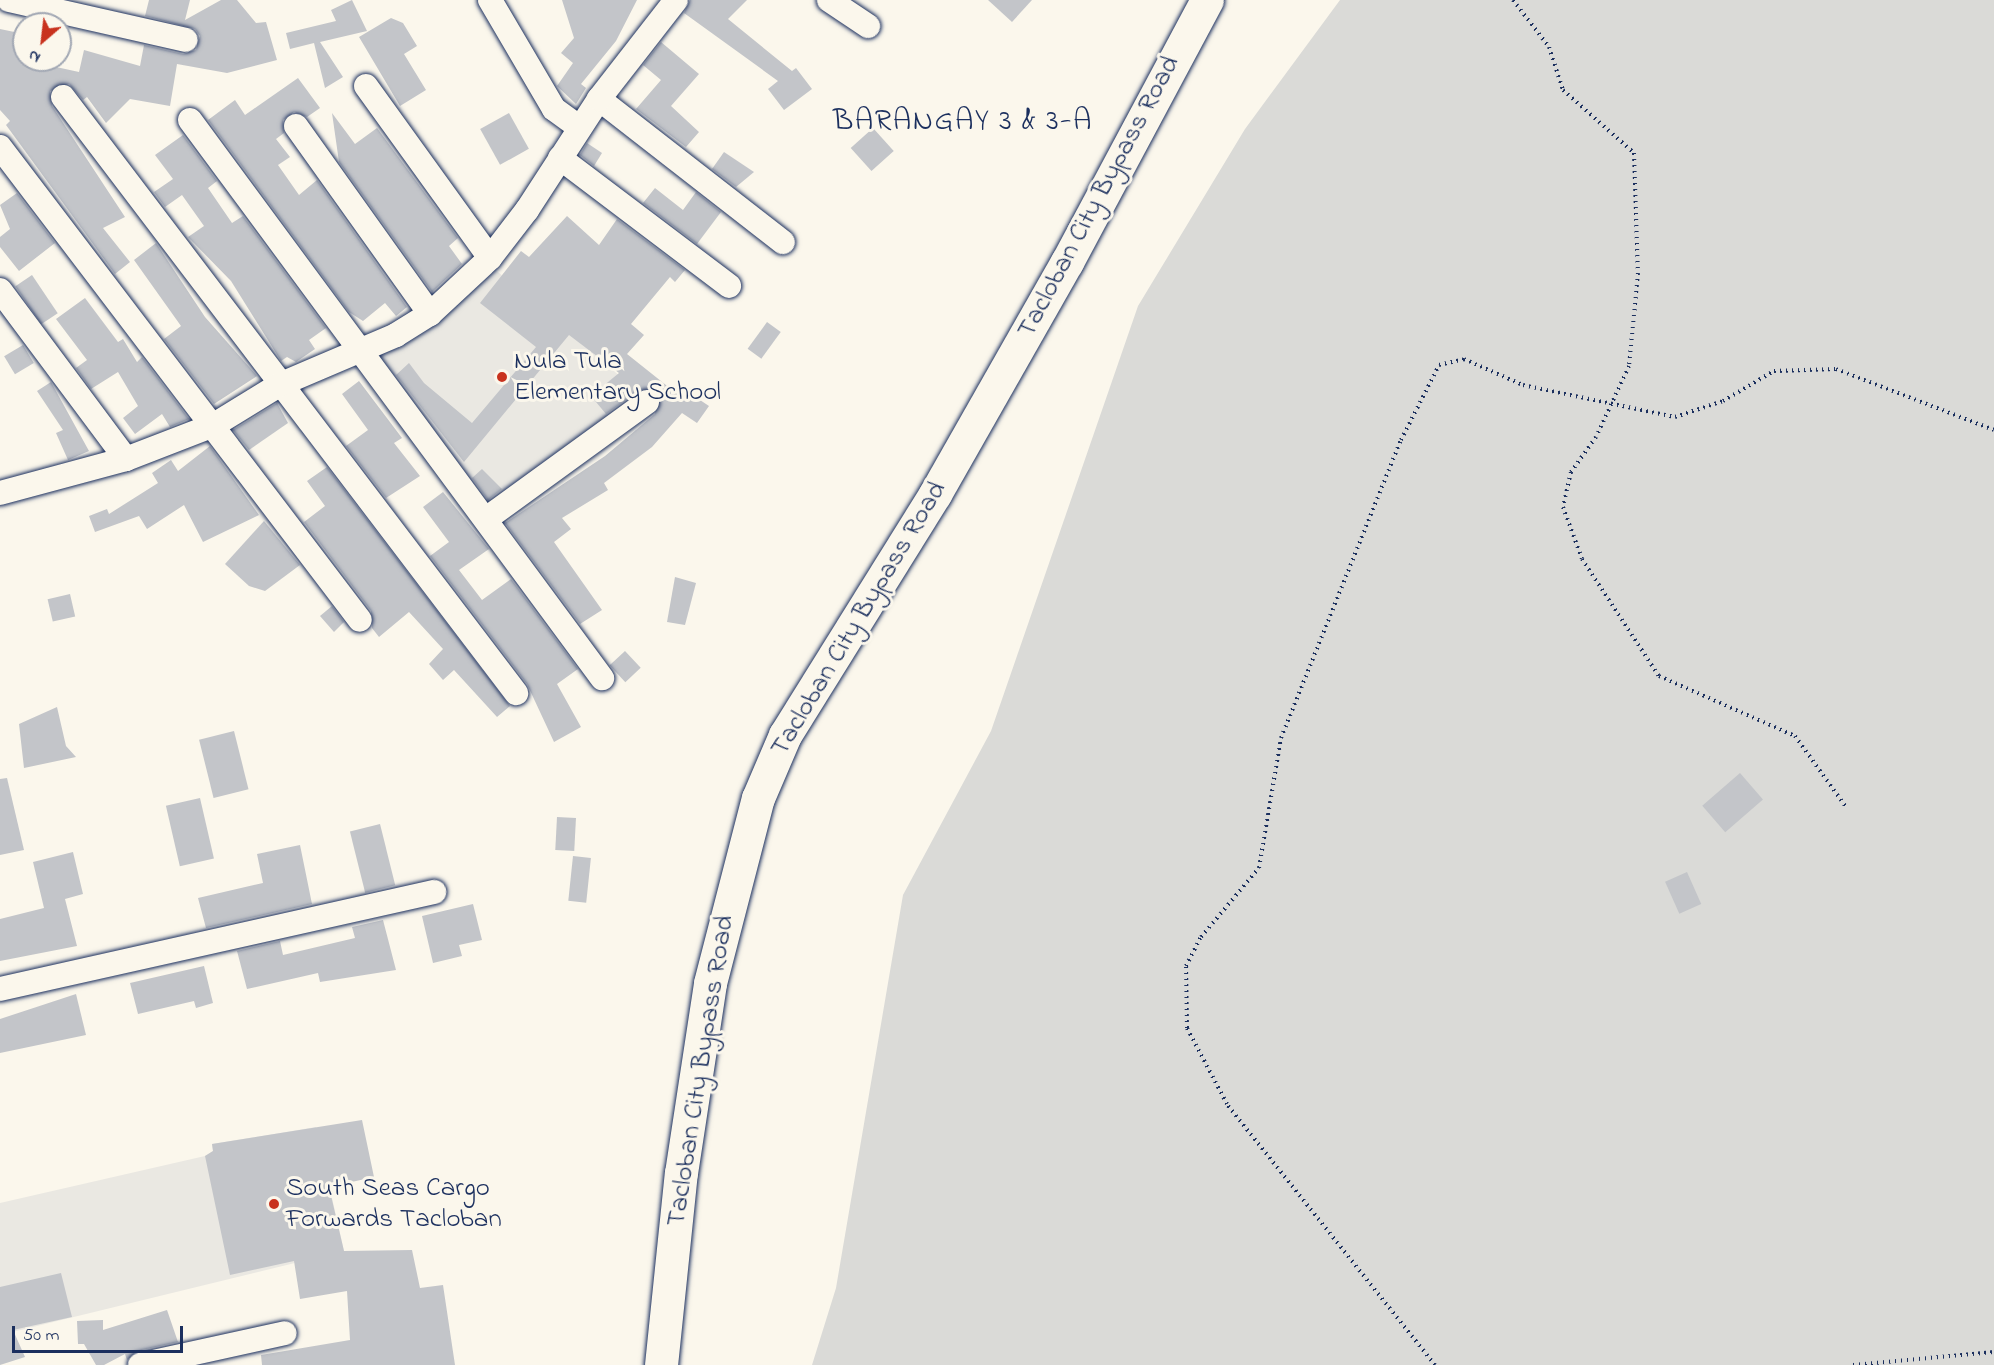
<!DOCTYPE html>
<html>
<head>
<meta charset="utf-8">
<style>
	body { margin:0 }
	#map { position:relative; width:1994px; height:1365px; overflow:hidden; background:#fbf7ec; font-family:"Indie Flower",sans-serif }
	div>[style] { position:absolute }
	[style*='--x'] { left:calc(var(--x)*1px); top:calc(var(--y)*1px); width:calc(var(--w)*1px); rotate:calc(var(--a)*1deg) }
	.built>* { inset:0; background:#eae8e2 }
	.green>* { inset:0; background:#dadad7 }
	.building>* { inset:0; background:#c3c5c9; transform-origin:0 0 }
	.path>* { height:4px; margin-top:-2px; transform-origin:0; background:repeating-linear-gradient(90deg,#1b2f5e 0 1.5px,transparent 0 6px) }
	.roads { filter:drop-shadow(0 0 2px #1b2f5e) drop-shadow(0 0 2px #1b2f5e) }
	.minor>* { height:24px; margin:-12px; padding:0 12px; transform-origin:12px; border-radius:12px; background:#fbf7ec }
	.trunk>* { height:33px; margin:-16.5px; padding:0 16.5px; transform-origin:16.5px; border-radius:16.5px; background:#fbf7ec }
	.dots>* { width:16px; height:16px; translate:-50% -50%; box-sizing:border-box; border:3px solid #fbf7ec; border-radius:50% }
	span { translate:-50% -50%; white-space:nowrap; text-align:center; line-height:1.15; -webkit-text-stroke:6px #fbf7ec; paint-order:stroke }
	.street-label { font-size:27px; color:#1b2f5e }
	.poi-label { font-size:27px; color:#1b2f5e }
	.left { translate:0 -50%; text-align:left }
	.quarter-label { font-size:30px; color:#1b2f5e; letter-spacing:1.5px }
	.north { position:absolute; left:12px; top:12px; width:60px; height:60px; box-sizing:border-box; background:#fbf7ec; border:2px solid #a1a7b3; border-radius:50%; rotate:208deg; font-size:16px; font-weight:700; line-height:24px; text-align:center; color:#1b2f5e }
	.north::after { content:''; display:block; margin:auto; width:21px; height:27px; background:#c8321e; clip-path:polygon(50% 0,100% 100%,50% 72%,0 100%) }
	.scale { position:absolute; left:12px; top:1326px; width:171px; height:27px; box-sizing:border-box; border:3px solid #1b2f5e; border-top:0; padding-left:8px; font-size:18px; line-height:21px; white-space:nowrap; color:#1b2f5e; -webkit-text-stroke:4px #fbf7ec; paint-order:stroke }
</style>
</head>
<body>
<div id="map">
	<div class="built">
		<i style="clip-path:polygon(491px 266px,642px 395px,486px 515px,370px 359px)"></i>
		<i style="clip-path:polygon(316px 1127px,344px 1251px,0 1335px,0 1203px,205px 1156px,213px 1151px,212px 1144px)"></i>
	</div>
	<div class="green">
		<i style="clip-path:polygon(1340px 0,1994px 0,1994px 1365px,812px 1365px,836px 1288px,903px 895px,991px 731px,1138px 306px,1245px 129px)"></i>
	</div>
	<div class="building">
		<i style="clip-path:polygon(149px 0,190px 0,185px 20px,221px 0,237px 0,256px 23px,266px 22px,277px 60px,227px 73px,177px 64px,170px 106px,130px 99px,106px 123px,87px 97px,83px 100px,69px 84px,50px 91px,52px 106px,125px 217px,103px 228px,130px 262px,115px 274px,6px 125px,10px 121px,0 110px,0 29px,24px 34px,24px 60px,79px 72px,84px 50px,140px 66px,144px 45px,183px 54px,196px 50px,200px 36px,195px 29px,145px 16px)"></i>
		<i style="clip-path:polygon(352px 0,367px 31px,320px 42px,343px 77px,325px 88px,314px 43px,290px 49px,286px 33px,336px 21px,331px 10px)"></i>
		<i style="clip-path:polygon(562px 0,637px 0,616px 41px,581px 84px,586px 88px,576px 104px,557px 86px,573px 63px,561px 53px,574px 38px)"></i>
		<i style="clip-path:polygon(690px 0,747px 0,728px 19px,792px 71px,796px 68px,812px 89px,784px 110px,768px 89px,778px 81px,684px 13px)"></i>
		<i style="clip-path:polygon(988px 0,1032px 0,1012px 22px)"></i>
		<i style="clip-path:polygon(391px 18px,403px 23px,417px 46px,404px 54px,426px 90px,400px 106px,359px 37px)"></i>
		<i style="clip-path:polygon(661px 42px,699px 74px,671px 106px,699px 132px,686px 147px,636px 109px,661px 80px,643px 65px)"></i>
		<i style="clip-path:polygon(298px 78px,320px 108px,307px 117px,294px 112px,283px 120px,284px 133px,276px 139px,290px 157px,278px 165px,299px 195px,317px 180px,407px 307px,396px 316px,385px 303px,363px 321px,349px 312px,208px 120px,235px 100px,245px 115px)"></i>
		<i style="clip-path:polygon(332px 113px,355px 144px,377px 128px,458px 238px,449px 246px,462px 264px,432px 292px,339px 162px)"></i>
		<i style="left:509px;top:113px;width:41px;height:33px;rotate:61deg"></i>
		<i style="left:873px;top:128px;width:31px;height:30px;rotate:48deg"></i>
		<i style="clip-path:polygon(183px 135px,217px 181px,208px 188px,232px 223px,243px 216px,326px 328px,309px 340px,315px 349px,296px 362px,287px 357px,281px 361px,231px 281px,188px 237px,204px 226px,182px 195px,165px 207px,154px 192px,173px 179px,155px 155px)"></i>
		<i style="clip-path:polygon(587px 143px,602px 153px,594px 166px,580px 155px)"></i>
		<i style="clip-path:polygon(724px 152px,754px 172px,736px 187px,712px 169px)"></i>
		<i style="clip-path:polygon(655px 188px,683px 210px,696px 192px,721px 212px,697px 244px,643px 203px)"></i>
		<i style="clip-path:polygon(17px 193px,55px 243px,19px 271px,0 247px,0 237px,10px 229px,0 205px)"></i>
		<i style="clip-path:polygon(567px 216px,599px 245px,617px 219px,685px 270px,675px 282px,670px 277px,631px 324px,644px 335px,627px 354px,686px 401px,691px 394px,709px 406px,697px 423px,682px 413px,652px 447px,604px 483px,608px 490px,562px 518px,571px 529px,554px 542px,602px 610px,580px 624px,505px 523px,605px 456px,655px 414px,658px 393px,639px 390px,606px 414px,591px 396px,619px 373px,569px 335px,464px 462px,396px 375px,409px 363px,424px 383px,472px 423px,536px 347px,480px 303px,521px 251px,529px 257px)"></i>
		<i style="clip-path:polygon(156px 243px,205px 317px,257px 376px,214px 404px,164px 339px,181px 326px,134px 260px)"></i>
		<i style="left:32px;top:275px;width:46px;height:20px;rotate:56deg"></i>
		<i style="clip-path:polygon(85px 298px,118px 342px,123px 339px,137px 362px,142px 357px,189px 419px,170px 427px,162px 414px,135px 434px,123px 418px,138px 406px,118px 372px,91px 389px,76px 368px,87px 360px,56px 319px)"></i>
		<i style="left:767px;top:322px;width:17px;height:33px;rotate:36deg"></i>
		<i style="left:23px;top:345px;width:21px;height:22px;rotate:59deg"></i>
		<i style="clip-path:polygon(359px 381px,402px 438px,394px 443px,420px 476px,386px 498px,346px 446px,368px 430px,342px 394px)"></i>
		<i style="clip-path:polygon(51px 382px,89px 451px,68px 460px,56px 433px,63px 430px,37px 391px)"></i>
		<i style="clip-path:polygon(277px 403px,288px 423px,249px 450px,233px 430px)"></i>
		<i style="clip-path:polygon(210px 446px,259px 515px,203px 542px,184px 505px,147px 529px,139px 516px,95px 532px,89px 516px,107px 509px,109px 514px,158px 483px,152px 473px,171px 460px,178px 471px)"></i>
		<i style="clip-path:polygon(327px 467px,510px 706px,497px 717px,454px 670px,443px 680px,429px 664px,443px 649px,409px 612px,379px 637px,372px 628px,371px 611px,304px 522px,325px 506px,307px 481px)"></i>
		<i style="clip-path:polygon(482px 469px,502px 489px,488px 500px,472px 478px)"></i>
		<i style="clip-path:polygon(443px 492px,489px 549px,459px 570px,482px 600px,511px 579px,578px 669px,557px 684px,581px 727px,554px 742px,527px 684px,430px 556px,449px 542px,423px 507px)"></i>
		<i style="clip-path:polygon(264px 521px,300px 565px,265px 591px,249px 586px,225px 564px)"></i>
		<i style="clip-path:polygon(675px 577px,696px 583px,685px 625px,667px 622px)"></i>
		<i style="left:70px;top:594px;width:23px;height:23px;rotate:77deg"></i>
		<i style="clip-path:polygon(332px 606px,344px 622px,334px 632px,320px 616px)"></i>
		<i style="left:625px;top:651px;width:23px;height:21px;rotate:47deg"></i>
		<i style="clip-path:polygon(57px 707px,66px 746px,76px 757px,24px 768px,19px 724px)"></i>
		<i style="left:234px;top:731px;width:60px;height:36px;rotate:76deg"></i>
		<i style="left:1740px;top:773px;width:35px;height:50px;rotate:49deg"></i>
		<i style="clip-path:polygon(7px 778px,24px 850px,0 855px,0 779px)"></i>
		<i style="left:200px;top:798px;width:62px;height:35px;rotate:77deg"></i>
		<i style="left:557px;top:817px;width:19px;height:33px;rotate:3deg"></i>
		<i style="left:380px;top:824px;width:63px;height:31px;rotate:76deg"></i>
		<i style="clip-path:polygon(300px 845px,312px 904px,206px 928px,198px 898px,263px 883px,257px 854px)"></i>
		<i style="clip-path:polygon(73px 852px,83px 894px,65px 899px,77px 946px,0 961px,0 919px,44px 908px,33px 862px)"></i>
		<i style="left:573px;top:856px;width:18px;height:45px;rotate:6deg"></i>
		<i style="left:1687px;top:872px;width:35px;height:24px;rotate:66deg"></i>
		<i style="clip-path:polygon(473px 904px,482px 940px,459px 945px,462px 956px,433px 963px,422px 916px)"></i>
		<i style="clip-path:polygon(383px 920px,396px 970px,320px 982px,318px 973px,247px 989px,237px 951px,280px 941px,283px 955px,355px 938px,352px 927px)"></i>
		<i style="clip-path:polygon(204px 966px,213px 1003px,196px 1008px,194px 1001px,138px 1014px,130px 983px)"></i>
		<i style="clip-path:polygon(76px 994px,86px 1035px,0 1053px,0 1019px)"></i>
		<i style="clip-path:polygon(362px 1120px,374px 1177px,329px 1187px,344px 1251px,412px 1250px,420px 1288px,443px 1285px,455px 1365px,262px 1365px,261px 1355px,350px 1340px,347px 1291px,300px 1299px,294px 1261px,230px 1275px,205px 1156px,213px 1151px,212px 1144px)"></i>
		<i style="clip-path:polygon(61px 1273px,72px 1317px,13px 1330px,25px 1357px,0 1365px,0 1287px)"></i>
		<i style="clip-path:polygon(167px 1310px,178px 1342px,137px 1351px,127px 1360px,125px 1354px,104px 1365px,96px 1365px,84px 1344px,78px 1344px,77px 1321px,103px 1320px,103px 1330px)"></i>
	</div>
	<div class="path">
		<i style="--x:1513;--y:0;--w:59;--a:52.5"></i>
		<i style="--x:1549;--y:47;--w:45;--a:72"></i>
		<i style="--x:1563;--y:90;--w:95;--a:41.6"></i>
		<i style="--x:1634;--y:153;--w:120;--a:88.1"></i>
		<i style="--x:1638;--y:273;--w:93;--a:95.5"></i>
		<i style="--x:1629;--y:366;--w:78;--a:114.9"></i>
		<i style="--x:1596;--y:437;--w:43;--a:125.5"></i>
		<i style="--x:1571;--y:472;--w:36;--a:103"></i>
		<i style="--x:1563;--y:507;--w:55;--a:69.9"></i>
		<i style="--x:1582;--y:559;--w:140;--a:56.7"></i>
		<i style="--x:1659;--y:676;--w:149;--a:23.8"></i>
		<i style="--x:1795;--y:736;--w:87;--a:54.3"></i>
		<i style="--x:1435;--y:1365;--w:334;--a:-128.6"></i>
		<i style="--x:1227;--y:1104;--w:86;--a:-117.8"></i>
		<i style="--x:1187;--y:1028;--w:62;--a:-90.9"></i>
		<i style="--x:1186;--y:966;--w:33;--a:-63"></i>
		<i style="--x:1201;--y:937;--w:90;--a:-50"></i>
		<i style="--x:1259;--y:868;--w:132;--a:-80.4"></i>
		<i style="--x:1281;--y:738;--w:321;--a:-68.1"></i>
		<i style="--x:1401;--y:440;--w:84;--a:-63.1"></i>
		<i style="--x:1439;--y:365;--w:26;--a:-13"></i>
		<i style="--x:1464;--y:359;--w:64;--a:23.8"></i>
		<i style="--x:1523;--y:385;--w:155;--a:11.9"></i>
		<i style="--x:1675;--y:417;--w:51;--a:-18.4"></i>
		<i style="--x:1723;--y:401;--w:59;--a:-30.5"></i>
		<i style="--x:1774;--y:371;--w:62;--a:-1.8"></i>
		<i style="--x:1836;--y:369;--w:169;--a:21.1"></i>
		<i style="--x:1853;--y:1365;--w:142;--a:-5.3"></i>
	</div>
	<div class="roads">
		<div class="minor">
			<i style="--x:9;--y:0;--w:181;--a:12.7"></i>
			<i style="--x:490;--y:0;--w:126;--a:59.6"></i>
			<i style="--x:554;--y:109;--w:32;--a:36"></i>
			<i style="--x:829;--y:0;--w:47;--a:33.7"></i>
			<i style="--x:366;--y:86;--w:212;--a:54.2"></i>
			<i style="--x:63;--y:97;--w:749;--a:52.76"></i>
			<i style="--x:599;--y:99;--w:233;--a:37.9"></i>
			<i style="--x:190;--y:120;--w:694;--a:53.56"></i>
			<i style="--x:296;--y:126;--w:231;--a:54.5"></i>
			<i style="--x:0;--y:147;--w:594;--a:52.73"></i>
			<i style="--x:560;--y:158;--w:212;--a:37.1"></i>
			<i style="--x:0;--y:290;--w:211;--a:53.3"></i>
			<i style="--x:0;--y:493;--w:131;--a:-15.1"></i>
			<i style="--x:126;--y:459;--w:94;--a:-21.1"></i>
			<i style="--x:214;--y:425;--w:76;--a:-31.6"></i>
			<i style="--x:279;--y:385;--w:127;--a:-23.1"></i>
			<i style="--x:396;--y:335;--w:40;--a:-32"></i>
			<i style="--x:430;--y:314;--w:82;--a:-43"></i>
			<i style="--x:490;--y:258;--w:61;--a:-52.4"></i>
			<i style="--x:527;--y:210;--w:132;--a:-57"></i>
			<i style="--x:599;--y:99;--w:125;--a:-52.1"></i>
			<i style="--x:486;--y:519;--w:199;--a:-36"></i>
			<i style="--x:0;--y:989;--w:445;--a:-12.6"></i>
			<i style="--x:140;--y:1365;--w:148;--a:-12.4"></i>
		</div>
		<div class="trunk">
			<i style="--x:661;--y:1365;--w:193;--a:-84.1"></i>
			<i style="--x:681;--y:1173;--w:192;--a:-81.3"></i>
			<i style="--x:710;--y:983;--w:191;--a:-75.5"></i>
			<i style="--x:758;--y:798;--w:69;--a:-66.8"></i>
			<i style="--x:785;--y:735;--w:284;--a:-58.1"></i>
			<i style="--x:935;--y:494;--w:267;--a:-60.4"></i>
			<i style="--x:1067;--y:262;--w:297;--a:-61.9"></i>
		</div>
	</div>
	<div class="dots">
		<i style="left:502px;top:377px;background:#c8321e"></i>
		<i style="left:274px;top:1204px;background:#c8321e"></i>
	</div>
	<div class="street-label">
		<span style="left:1099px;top:197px;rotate:-62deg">Tacloban City Bypass Road</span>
		<span style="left:859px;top:619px;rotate:-59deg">Tacloban City Bypass Road</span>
		<span style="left:701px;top:1071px;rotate:-81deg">Tacloban City Bypass Road</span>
	</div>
	<div class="poi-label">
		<span class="left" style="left:514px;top:377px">Nula Tula<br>Elementary School</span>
		<span class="left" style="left:286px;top:1204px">South Seas Cargo<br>Forwards Tacloban</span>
	</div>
	<div class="quarter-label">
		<span style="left:963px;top:122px">BARANGAY 3 &amp; 3-A</span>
	</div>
	<div class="north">N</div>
	<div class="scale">50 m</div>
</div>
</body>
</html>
